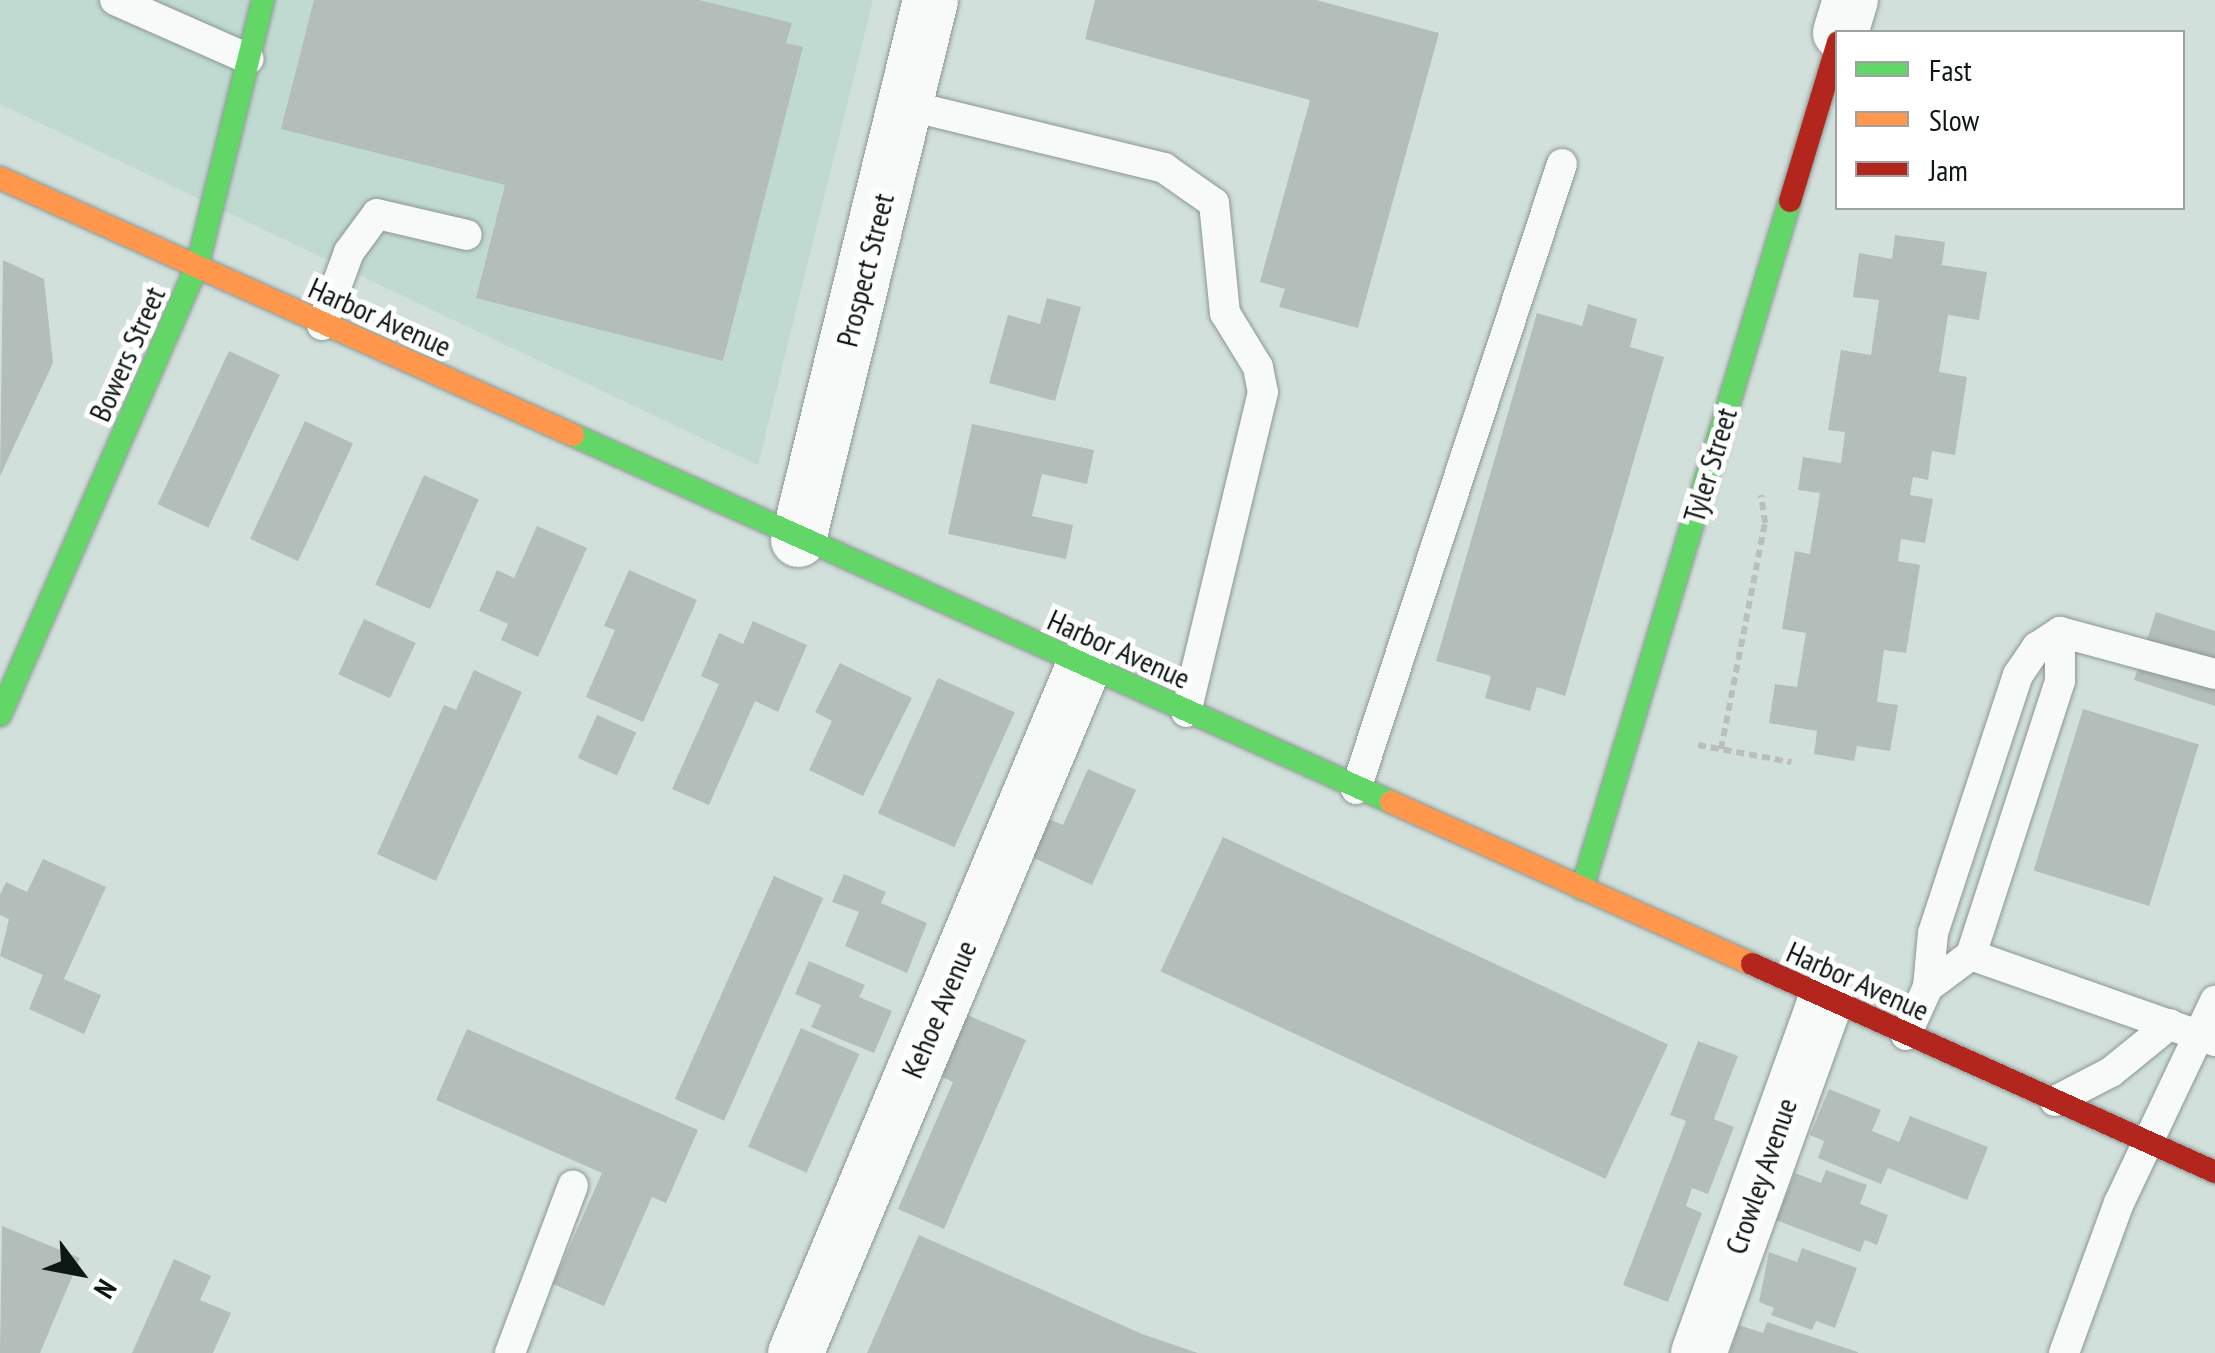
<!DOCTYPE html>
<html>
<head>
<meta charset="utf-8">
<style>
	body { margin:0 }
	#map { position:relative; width:2215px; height:1353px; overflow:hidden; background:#d2e0db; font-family:"PT Sans Narrow",sans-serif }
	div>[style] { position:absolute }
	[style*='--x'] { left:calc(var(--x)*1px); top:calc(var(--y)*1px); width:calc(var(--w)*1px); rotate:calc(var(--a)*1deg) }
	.built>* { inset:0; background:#c1dad1 }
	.building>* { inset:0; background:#b3beba; transform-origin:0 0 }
	.path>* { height:6px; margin-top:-3px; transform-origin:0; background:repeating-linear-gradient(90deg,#babebd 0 8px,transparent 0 13px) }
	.roads { filter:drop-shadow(0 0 2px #8b9692) drop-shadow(0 0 2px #8b9692) }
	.lane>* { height:30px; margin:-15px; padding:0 15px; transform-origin:15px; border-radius:15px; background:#f8fafa }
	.street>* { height:55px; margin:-27.5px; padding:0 27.5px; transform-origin:27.5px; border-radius:27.5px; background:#f8fafa }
	.fast>* { height:22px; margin:-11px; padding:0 11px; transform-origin:11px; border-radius:11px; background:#63d668 }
	.slow>* { height:22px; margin:-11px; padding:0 11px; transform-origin:11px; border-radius:11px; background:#ff974d }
	.jam>* { height:22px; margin:-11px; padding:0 11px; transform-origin:11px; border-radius:11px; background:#b3261e }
	span { translate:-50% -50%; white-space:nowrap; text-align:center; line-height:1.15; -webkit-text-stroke:10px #fff; paint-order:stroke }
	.street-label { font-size:30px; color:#0d1713 }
	.legend { position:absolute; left:1835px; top:30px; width:350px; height:180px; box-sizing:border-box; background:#fff; border:2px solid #9ea2a1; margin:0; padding:12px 18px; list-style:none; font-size:30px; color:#0d1713 }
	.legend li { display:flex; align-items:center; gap:20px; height:50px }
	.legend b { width:50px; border:2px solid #9ea2a1 }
	.north { position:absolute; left:30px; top:1223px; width:100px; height:100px; -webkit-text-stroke:8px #fff; paint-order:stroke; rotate:122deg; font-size:28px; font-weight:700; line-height:40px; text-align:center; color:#0d1713 }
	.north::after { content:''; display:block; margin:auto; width:35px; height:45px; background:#0d1713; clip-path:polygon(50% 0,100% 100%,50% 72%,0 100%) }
</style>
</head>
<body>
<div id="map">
	<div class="built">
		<i style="clip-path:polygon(0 0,873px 0,758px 465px,0 104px)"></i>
	</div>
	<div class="building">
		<i style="clip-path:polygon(314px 0,699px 0,792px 23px,786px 43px,803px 47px,723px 361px,476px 298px,505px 185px,281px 129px)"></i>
		<i style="clip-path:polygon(1095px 0,1316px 0,1439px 33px,1358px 328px,1279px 307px,1285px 289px,1260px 282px,1310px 100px,1085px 39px)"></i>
		<i style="clip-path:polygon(1895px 235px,1945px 242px,1942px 265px,1987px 272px,1979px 320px,1948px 315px,1939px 372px,1967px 377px,1955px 455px,1932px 451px,1928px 480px,1913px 477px,1910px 495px,1933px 499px,1925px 543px,1901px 539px,1898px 561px,1920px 565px,1906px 653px,1884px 650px,1877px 702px,1898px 705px,1890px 751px,1857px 746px,1854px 761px,1814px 754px,1817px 731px,1769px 723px,1775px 684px,1797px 687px,1806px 633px,1782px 629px,1795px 551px,1810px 554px,1820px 493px,1798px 490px,1803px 457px,1841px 463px,1845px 432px,1828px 430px,1841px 350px,1871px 355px,1879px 300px,1853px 297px,1859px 253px,1892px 259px)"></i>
		<i style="clip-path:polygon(3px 260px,44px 279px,53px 363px,0 476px)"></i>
		<i style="clip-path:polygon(1047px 298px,1081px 307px,1055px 401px,989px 383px,1008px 315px,1040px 324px)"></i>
		<i style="clip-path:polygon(1588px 304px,1637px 319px,1630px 347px,1664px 357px,1565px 696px,1537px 687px,1530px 711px,1485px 698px,1491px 676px,1436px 661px,1537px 313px,1582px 326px)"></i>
		<i style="left:229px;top:351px;width:56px;height:169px;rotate:25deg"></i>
		<i style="left:305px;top:421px;width:53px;height:130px;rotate:25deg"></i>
		<i style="clip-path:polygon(972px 424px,1094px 450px,1087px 484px,1042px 474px,1032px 516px,1073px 525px,1066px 559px,948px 534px)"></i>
		<i style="left:424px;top:475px;width:60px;height:120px;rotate:24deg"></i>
		<i style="clip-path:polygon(537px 526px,587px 548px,538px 657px,501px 640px,508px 624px,479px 611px,497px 570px,514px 578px)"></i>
		<i style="clip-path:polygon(629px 570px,697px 600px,643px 722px,586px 697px,615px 630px,604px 626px)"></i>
		<i style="clip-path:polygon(2156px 612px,2215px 631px,2215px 706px,2134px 680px)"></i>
		<i style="left:364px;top:619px;width:57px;height:61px;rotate:25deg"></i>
		<i style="clip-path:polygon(753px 621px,807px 645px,778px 712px,755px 701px,709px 805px,672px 789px,719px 684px,701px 676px,719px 633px,743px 644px)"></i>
		<i style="clip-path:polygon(840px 663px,912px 698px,863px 796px,809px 770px,832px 721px,815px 712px)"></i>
		<i style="clip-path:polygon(474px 670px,522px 692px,436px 881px,377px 854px,444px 705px,456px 710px)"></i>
		<i style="left:938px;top:678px;width:84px;height:148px;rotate:24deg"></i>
		<i style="left:2083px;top:709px;width:121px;height:169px;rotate:17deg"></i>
		<i style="left:597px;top:715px;width:43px;height:47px;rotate:24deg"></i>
		<i style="clip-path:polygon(1088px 769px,1136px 790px,1092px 885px,1032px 857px,1049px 819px,1063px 825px)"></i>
		<i style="left:1223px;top:837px;width:491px;height:148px;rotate:25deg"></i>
		<i style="clip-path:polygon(43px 859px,106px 887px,64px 979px,101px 995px,84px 1034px,29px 1009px,43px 975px,0 956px,9px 919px,0 915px,0 895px,6px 882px,27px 892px)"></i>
		<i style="clip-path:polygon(844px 874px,886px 892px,881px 903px,927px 923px,907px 973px,845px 946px,859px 912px,832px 902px)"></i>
		<i style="left:774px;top:876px;width:54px;height:244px;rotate:24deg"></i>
		<i style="clip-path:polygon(809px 961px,865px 985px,859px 997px,892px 1011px,874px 1053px,811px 1027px,821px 1005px,795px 994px)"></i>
		<i style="clip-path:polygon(960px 1012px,1026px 1040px,944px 1229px,898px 1209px,953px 1082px,933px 1073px)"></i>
		<i style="left:801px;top:1028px;width:64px;height:130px;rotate:24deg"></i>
		<i style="clip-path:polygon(467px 1029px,698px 1130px,666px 1203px,652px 1197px,604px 1306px,553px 1284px,602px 1173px,436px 1100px)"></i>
		<i style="clip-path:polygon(1698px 1041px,1738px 1056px,1714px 1119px,1734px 1127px,1708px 1194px,1692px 1188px,1686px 1206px,1702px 1213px,1668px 1302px,1623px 1285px,1686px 1121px,1670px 1115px)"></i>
		<i style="clip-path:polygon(1829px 1089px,1881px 1110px,1872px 1131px,1899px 1142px,1910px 1116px,1988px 1147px,1967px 1200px,1888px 1168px,1881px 1184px,1818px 1158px,1824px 1141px,1810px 1135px)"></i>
		<i style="clip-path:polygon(1826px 1170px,1867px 1185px,1860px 1204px,1888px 1215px,1877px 1245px,1865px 1240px,1860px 1252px,1776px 1220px,1795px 1173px,1821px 1183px)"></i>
		<i style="clip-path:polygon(2px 1226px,80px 1258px,40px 1353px,0 1353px)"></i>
		<i style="clip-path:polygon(919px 1235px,1142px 1334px,1198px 1353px,867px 1353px)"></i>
		<i style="clip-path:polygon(1802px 1248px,1857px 1268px,1835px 1328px,1816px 1321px,1812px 1330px,1771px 1315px,1774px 1308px,1759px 1302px,1769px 1252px,1797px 1262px)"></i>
		<i style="clip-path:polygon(174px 1259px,211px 1276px,200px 1300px,231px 1313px,213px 1353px,132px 1353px)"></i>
		<i style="clip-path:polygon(1767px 1322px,1858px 1352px,1858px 1353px,1730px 1353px,1739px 1325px,1763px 1333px)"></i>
	</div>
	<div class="path">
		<i style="--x:1698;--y:745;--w:95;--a:10.4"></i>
		<i style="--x:1721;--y:749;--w:230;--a:-79"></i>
		<i style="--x:1765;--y:523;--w:28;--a:-98"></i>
	</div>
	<div class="roads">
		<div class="lane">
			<i style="--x:115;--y:0;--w:146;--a:23.8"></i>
			<i style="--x:906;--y:105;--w:266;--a:13.7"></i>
			<i style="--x:1164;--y:168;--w:61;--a:35"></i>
			<i style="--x:1214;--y:203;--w:111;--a:84.3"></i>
			<i style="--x:1225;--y:313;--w:63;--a:58.6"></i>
			<i style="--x:1258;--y:367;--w:25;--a:79"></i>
			<i style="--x:1263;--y:392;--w:329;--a:103.5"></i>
			<i style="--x:322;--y:325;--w:78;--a:-69.7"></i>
			<i style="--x:349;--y:252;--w:47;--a:-53.6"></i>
			<i style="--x:377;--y:214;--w:92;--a:13.1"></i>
			<i style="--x:1356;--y:789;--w:658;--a:-71.76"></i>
			<i style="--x:1971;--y:955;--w:288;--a:-72"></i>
			<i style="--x:2060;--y:681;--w:49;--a:-90"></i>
			<i style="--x:1928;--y:987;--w:54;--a:-84.7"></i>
			<i style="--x:1933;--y:933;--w:272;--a:-71.8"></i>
			<i style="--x:2018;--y:675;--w:34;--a:-56"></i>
			<i style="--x:2037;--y:647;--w:27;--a:-33"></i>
			<i style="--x:2060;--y:632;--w:161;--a:15.2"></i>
			<i style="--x:1906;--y:1035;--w:53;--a:-65.4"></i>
			<i style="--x:1928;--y:987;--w:54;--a:-36.7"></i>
			<i style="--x:1971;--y:955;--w:259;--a:19.4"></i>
			<i style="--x:2055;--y:1101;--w:63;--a:-27.4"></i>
			<i style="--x:2111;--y:1072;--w:76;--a:-39.1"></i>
			<i style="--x:510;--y:1353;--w:179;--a:-69.4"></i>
			<i style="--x:2064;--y:1353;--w:160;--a:-69.9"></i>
			<i style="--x:2119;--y:1203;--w:224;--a:-64.6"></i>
		</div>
		<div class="street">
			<i style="--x:1840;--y:32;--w:34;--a:-73"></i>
			<i style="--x:798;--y:539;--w:555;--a:-76.24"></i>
			<i style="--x:795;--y:1353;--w:745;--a:-67.26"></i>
			<i style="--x:1698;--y:1353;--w:375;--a:-70.2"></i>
		</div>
		<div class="fast">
			<i style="--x:573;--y:435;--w:897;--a:24.16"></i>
			<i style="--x:0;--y:715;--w:489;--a:-66.3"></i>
			<i style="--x:197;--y:267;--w:275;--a:-76.1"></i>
			<i style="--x:1582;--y:889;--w:719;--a:-73.18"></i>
		</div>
		<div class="slow">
			<i style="--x:0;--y:178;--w:628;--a:24.16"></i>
			<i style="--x:1391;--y:802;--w:396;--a:24.2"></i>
		</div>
		<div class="jam">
			<i style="--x:1790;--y:201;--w:166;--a:-73.2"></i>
			<i style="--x:1752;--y:964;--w:508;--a:24.19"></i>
		</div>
	</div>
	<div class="street-label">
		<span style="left:865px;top:270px;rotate:-76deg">Prospect Street</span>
		<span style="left:380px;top:317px;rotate:24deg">Harbor Avenue</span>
		<span style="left:127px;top:354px;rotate:-66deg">Bowers Street</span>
		<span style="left:1710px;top:465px;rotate:-73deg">Tyler Street</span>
		<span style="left:1119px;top:649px;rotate:24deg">Harbor Avenue</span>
		<span style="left:1858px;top:981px;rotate:24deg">Harbor Avenue</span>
		<span style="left:939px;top:1009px;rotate:-67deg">Kehoe Avenue</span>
		<span style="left:1761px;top:1176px;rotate:-71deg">Crowley Avenue</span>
	</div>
	<ul class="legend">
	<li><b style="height:12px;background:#63d668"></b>Fast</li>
	<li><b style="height:12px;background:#ff974d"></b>Slow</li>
	<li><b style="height:12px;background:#b3261e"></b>Jam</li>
	</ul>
	<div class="north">N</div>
</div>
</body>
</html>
